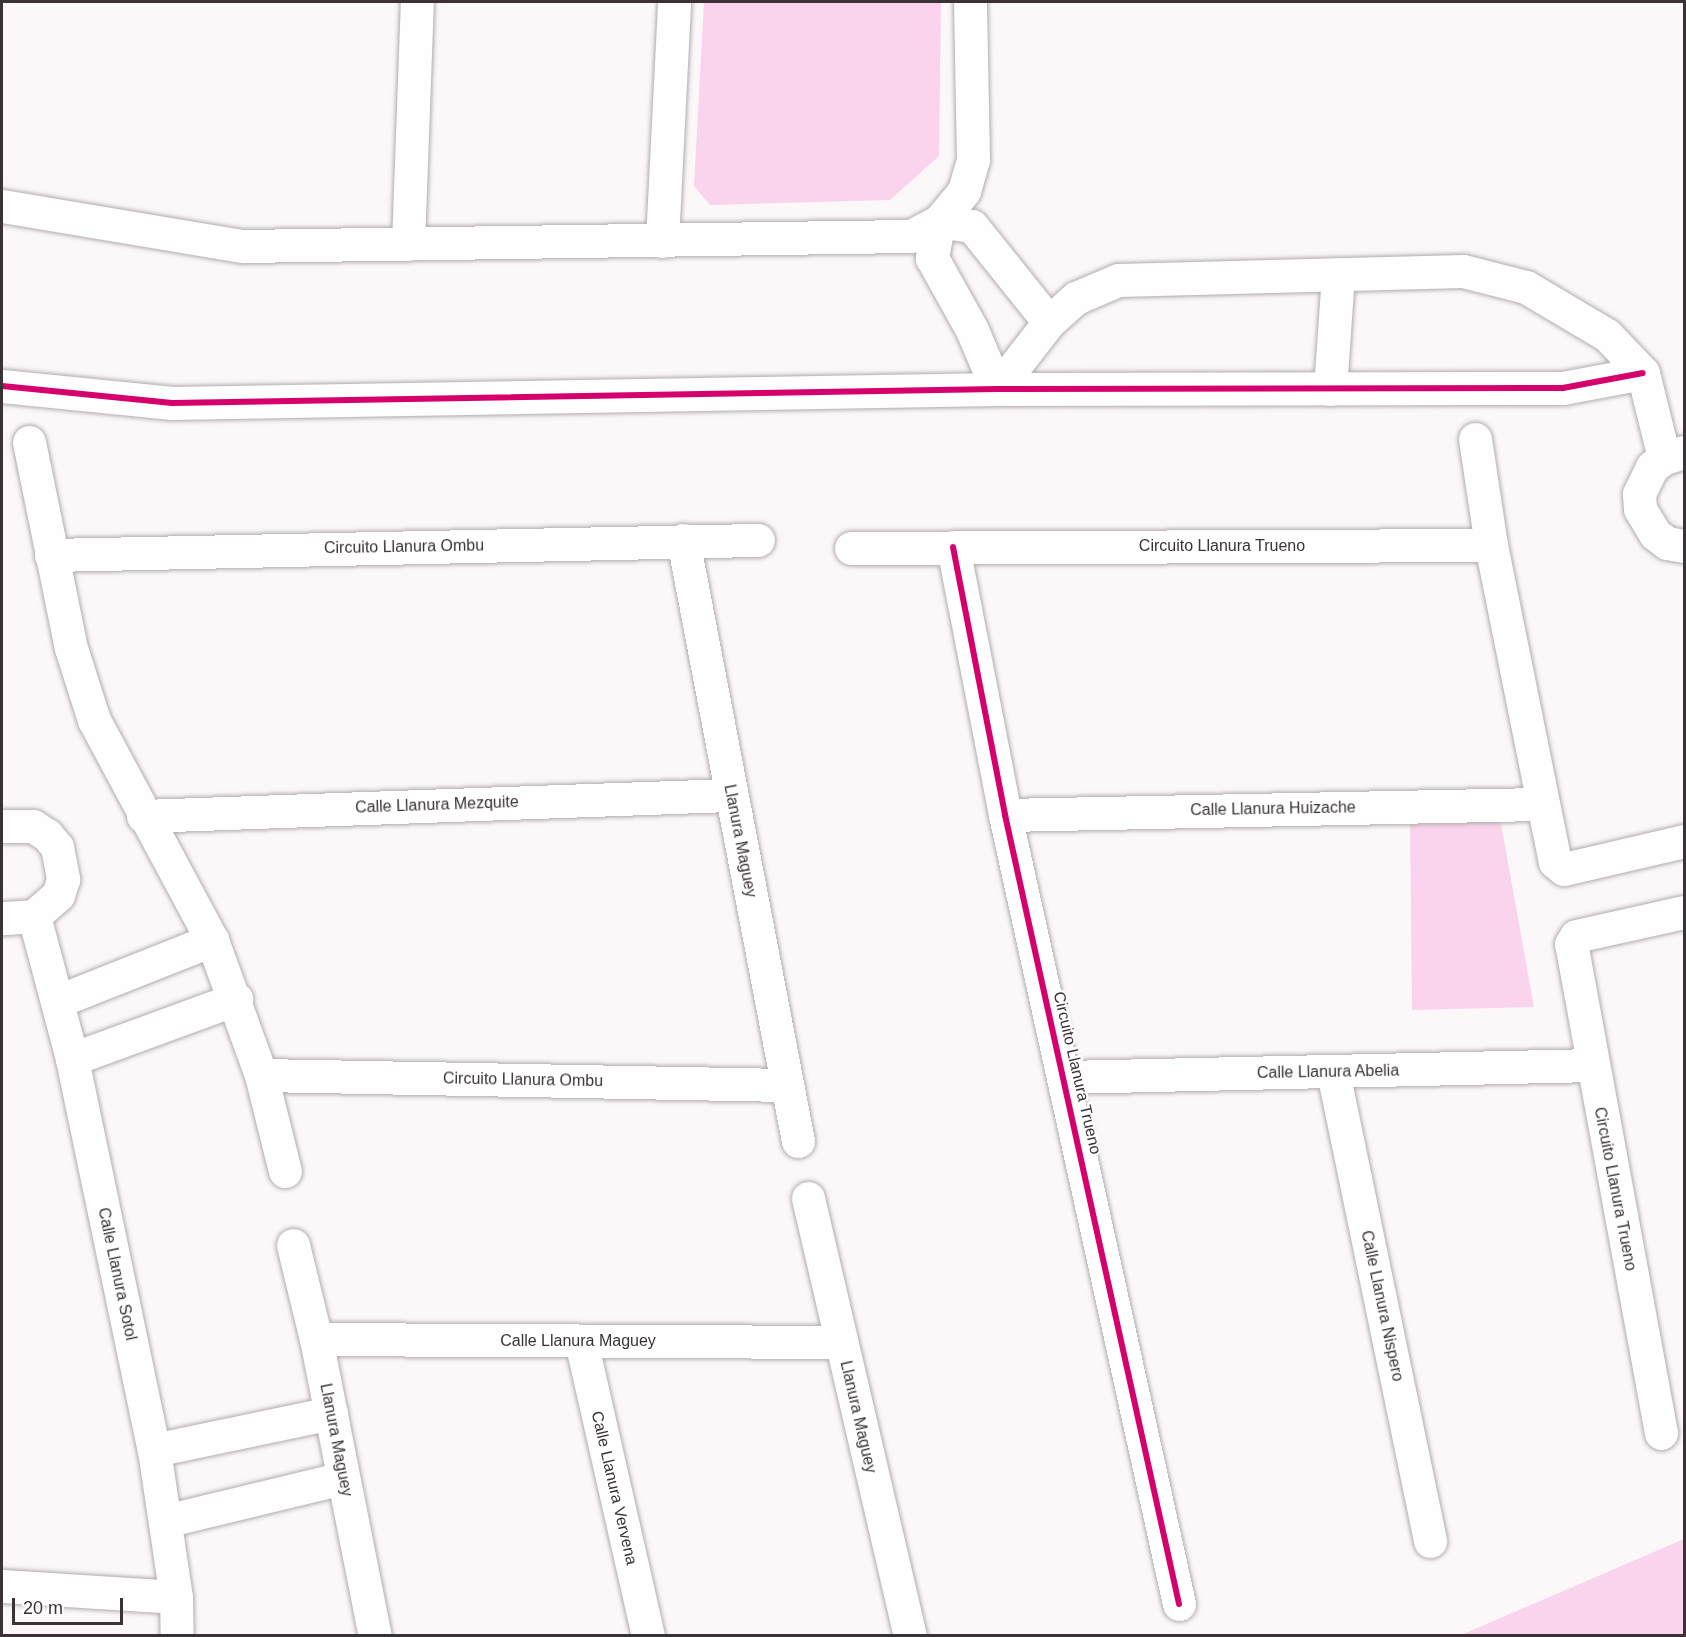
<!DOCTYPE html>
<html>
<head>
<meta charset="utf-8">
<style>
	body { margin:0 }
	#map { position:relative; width:1686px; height:1637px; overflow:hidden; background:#fcf8fa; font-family:Helvetica,sans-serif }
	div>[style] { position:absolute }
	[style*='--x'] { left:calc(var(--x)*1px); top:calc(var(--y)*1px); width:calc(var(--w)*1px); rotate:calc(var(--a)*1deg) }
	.green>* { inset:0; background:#fad3ec }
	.roads { filter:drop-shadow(0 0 2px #b1acaf) drop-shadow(0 0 2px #b1acaf) }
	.street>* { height:33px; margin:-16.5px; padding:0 16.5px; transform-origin:16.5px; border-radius:16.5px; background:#fffefe }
	.secondary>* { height:33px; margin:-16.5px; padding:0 16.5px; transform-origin:16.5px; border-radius:16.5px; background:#fffefe }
	.cycleway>* { height:6px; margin:-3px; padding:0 3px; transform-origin:3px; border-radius:3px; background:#d6006c }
	span { translate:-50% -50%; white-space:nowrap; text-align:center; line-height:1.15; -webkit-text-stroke:4.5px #fff; paint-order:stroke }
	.street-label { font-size:16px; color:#3a3237 }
	.frame { position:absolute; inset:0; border:3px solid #3a3237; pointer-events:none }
	.scale { position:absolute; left:12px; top:1598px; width:111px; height:27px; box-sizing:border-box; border:3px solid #3a3237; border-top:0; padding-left:8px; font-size:18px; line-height:21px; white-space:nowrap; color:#3a3237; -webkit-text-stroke:4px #fff; paint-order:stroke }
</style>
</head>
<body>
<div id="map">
	<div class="green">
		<i style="clip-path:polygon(704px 2px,941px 2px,939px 156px,890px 200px,710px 205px,694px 186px)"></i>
		<i style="clip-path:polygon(1500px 818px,1534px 1007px,1412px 1010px,1410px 822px)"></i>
		<i style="clip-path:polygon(1684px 1539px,1684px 1635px,1461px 1635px)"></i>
	</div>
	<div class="roads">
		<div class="street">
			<i style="--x:2;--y:206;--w:243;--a:9.5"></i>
			<i style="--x:242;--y:246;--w:669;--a:-0.86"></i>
			<i style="--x:911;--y:236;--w:32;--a:-28"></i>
			<i style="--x:939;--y:221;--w:39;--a:-50"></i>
			<i style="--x:964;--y:191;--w:33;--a:-74"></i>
			<i style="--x:973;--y:159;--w:157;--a:-91.1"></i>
			<i style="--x:939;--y:221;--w:38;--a:101"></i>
			<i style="--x:932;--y:258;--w:82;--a:60.9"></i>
			<i style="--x:972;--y:330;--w:64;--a:67"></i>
			<i style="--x:939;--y:221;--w:33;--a:9"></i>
			<i style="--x:972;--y:226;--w:123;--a:51.3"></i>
			<i style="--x:662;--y:241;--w:239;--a:-87.1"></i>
			<i style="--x:408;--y:244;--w:242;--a:-87.9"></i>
			<i style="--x:1475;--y:439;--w:107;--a:81.4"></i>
			<i style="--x:1491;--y:545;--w:323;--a:78.6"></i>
			<i style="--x:1555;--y:862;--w:11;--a:38"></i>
			<i style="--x:1564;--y:869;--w:123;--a:-13.1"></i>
			<i style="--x:29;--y:442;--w:210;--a:78.5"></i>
			<i style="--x:71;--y:648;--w:76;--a:72.3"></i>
			<i style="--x:94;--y:720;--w:250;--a:61.8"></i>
			<i style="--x:212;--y:940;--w:144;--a:70.1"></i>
			<i style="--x:261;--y:1075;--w:99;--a:76"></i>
			<i style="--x:683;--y:540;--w:612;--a:79.17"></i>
			<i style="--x:953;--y:547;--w:273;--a:79"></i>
			<i style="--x:1005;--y:815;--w:808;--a:77.56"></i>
			<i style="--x:851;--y:548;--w:640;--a:-0.27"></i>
			<i style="--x:51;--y:555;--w:707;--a:-1.22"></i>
			<i style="--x:1005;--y:815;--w:536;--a:-1.18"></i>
			<i style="--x:143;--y:816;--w:588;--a:-2.05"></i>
			<i style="--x:2;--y:826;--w:31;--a:0"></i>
			<i style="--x:33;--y:826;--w:17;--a:33"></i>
			<i style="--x:47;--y:835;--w:16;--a:50"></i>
			<i style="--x:57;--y:847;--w:33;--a:79"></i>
			<i style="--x:63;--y:879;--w:17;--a:107"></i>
			<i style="--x:58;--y:895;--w:32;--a:139"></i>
			<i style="--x:34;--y:916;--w:32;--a:176"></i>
			<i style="--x:34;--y:916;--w:148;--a:75.1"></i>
			<i style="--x:72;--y:1059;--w:400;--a:78.2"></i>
			<i style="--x:154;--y:1450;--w:149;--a:81.5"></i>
			<i style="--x:176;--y:1597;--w:39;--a:89"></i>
			<i style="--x:58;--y:1001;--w:166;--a:-21.6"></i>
			<i style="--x:72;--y:1059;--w:175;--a:-20.1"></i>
			<i style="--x:1333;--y:1072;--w:479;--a:78.3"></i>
			<i style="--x:261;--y:1075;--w:525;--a:1.09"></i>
			<i style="--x:1065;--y:1077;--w:527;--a:-1.3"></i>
			<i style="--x:808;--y:1198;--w:450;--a:76.9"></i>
			<i style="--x:293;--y:1245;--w:97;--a:76.3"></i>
			<i style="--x:316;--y:1339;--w:303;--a:78.8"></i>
			<i style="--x:316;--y:1339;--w:524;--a:0.33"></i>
			<i style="--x:581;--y:1341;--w:303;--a:77.2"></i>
			<i style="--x:1661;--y:1433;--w:497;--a:-100.4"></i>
			<i style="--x:1571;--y:944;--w:9;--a:-58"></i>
			<i style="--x:1576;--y:936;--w:111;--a:-12.5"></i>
			<i style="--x:154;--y:1450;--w:181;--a:-11.8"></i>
			<i style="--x:165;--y:1521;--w:183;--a:-13.6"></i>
			<i style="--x:2;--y:1586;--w:174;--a:3.6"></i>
		</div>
		<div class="secondary">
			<i style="--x:2;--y:386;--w:171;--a:5.7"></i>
			<i style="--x:172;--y:403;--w:825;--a:-0.97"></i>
			<i style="--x:997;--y:389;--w:566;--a:-0.1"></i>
			<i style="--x:1563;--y:388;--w:81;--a:-10.6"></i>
			<i style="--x:997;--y:389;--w:85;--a:-52.2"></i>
			<i style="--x:1049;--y:322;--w:36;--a:-42"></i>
			<i style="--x:1076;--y:298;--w:46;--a:-23.2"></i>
			<i style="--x:1118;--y:280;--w:345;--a:-1.5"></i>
			<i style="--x:1463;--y:271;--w:65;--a:14.3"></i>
			<i style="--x:1526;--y:287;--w:94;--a:30.7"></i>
			<i style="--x:1607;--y:335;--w:52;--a:46.5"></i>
			<i style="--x:1643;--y:373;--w:88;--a:76.1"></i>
			<i style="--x:1330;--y:389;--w:115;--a:-86"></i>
			<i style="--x:1684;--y:452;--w:21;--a:163"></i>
			<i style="--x:1664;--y:458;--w:15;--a:143"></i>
			<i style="--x:1652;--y:467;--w:30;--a:116"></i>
			<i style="--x:1639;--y:494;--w:15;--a:86"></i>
			<i style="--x:1640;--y:509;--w:29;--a:59"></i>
			<i style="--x:1655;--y:534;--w:15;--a:37"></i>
			<i style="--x:1667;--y:543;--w:17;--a:10"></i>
		</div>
	</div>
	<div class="cycleway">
		<i style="--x:2;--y:386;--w:171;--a:5.7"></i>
		<i style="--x:172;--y:403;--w:825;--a:-0.97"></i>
		<i style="--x:997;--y:389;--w:566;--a:-0.1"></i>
		<i style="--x:1563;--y:388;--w:81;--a:-10.6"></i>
		<i style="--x:953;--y:547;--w:273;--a:79"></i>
		<i style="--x:1005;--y:815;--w:808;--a:77.56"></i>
	</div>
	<div class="street-label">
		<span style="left:1222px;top:546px">Circuito Llanura Trueno</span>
		<span style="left:404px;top:547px;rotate:-1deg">Circuito Llanura Ombu</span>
		<span style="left:437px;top:805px;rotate:-2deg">Calle Llanura Mezquite</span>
		<span style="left:1273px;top:809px;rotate:-1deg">Calle Llanura Huizache</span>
		<span style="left:740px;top:841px;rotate:79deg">Llanura Maguey</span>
		<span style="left:1328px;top:1072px;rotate:-1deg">Calle Llanura Abelia</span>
		<span style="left:1077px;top:1073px;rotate:77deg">Circuito Llanura Trueno</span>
		<span style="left:523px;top:1080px;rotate:1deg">Circuito Llanura Ombu</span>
		<span style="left:1615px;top:1189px;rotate:79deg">Circuito Llanura Trueno</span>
		<span style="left:117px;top:1274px;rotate:78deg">Calle Llanura Sotol</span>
		<span style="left:1382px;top:1306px;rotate:78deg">Calle Llanura Nispero</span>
		<span style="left:578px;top:1341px">Calle Llanura Maguey</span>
		<span style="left:858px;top:1417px;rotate:77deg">Llanura Maguey</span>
		<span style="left:336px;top:1440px;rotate:79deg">Llanura Maguey</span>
		<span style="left:614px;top:1488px;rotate:77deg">Calle Llanura Vervena</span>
	</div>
	<div class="frame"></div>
	<div class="scale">20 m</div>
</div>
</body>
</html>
